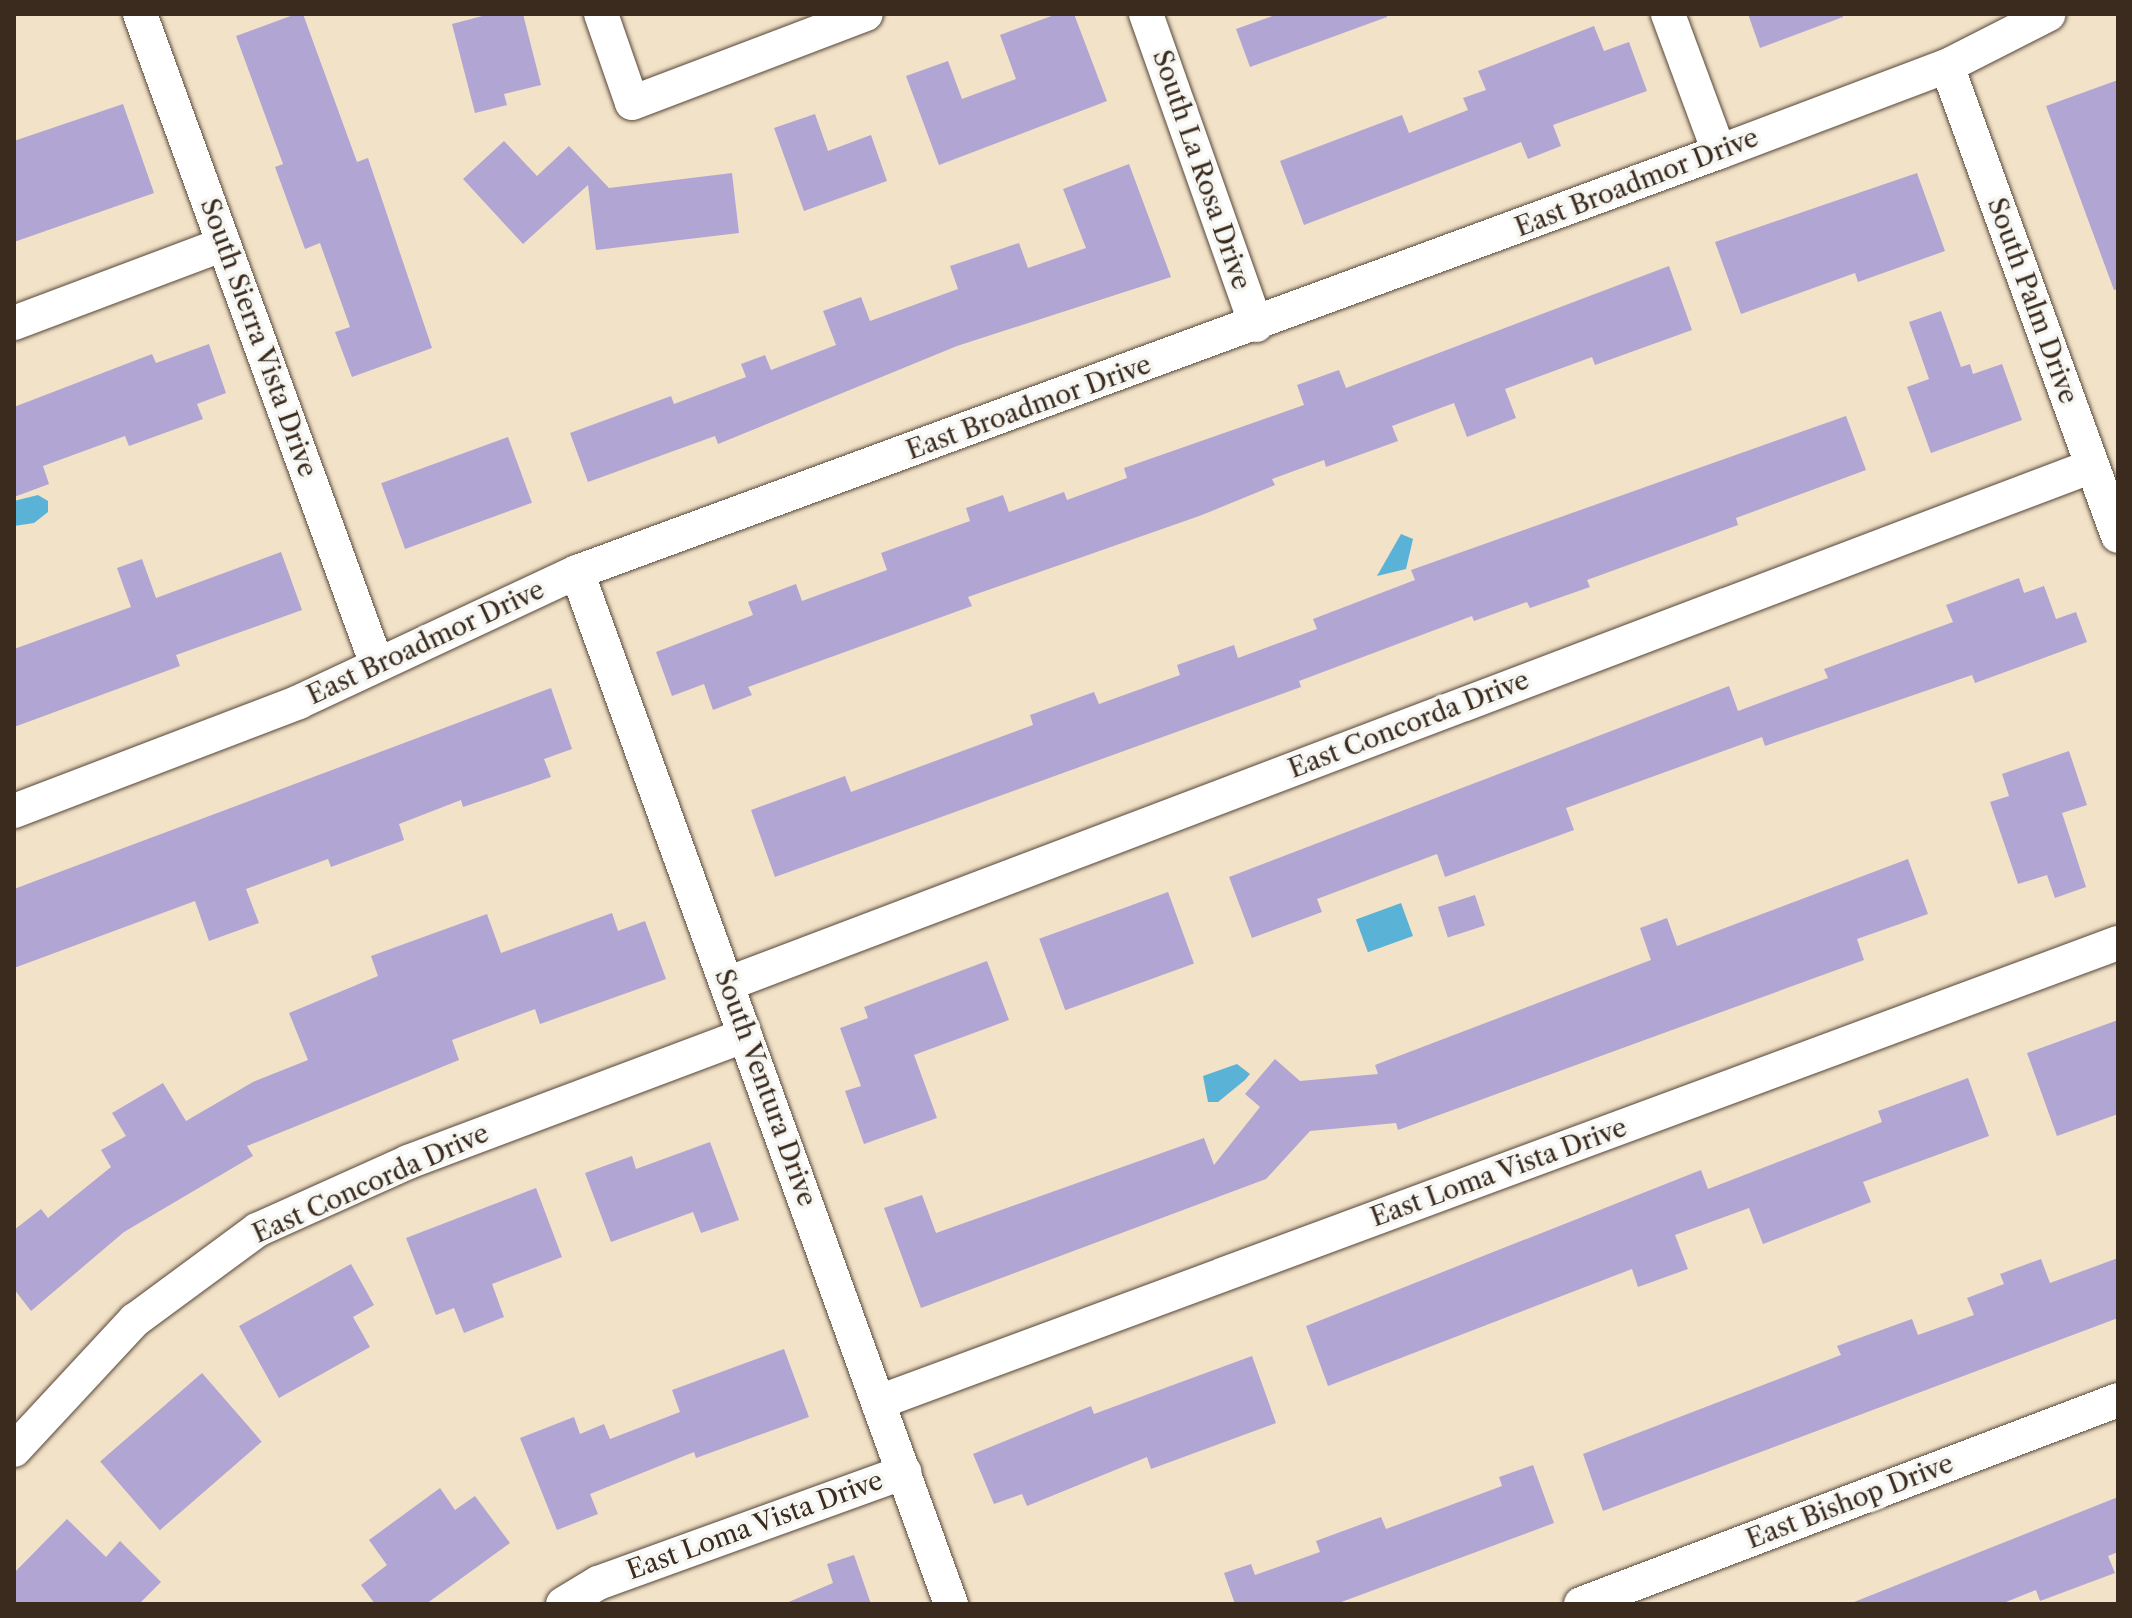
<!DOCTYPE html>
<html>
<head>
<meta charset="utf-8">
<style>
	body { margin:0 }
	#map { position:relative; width:2132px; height:1618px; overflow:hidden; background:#f2e2c8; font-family:"Libre Caslon Text",serif }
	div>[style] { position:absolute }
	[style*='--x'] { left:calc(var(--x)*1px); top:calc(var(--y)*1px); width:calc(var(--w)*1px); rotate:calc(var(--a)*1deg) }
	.water>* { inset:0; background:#5ab2d7; transform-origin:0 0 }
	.building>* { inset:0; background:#b1a5d4; transform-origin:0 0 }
	.roads { filter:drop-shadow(0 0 2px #564638) drop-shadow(0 0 2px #564638) }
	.minor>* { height:34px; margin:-17px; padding:0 17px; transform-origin:17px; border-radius:17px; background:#fff }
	span { translate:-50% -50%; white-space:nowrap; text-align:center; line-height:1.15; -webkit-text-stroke:7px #f6f6f2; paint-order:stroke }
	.street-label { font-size:26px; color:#3b2a1e }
	.frame { position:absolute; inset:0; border:16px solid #3b2a1e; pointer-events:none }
</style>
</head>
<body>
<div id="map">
	<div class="water">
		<i style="clip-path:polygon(38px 495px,48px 501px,48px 512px,34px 523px,14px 526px,14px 501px)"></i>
		<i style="clip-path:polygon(1401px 534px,1413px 539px,1406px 569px,1377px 576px)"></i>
		<i style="left:1401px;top:903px;width:35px;height:48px;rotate:70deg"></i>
		<i style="clip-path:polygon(1237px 1064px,1250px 1074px,1245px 1080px,1218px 1102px,1208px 1102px,1203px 1076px)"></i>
	</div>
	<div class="building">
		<i style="clip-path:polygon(296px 14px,303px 14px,357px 162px,368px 158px,432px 348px,352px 377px,335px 332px,350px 327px,320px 243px,305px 249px,275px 167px,283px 164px,236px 36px)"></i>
		<i style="clip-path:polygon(490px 14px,523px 14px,541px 85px,504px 94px,507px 105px,475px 113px,452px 24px)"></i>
		<i style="clip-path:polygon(1057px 14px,1074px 14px,1107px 101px,939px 165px,906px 76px,948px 61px,962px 99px,1016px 79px,1000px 35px)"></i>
		<i style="clip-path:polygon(1278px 14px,1387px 14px,1387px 17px,1250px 67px,1236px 29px)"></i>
		<i style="clip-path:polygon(1748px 14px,1843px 14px,1843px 17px,1760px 48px)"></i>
		<i style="clip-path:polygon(1594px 26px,1604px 51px,1629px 42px,1647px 91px,1553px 125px,1561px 146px,1528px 159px,1521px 142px,1304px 225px,1280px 161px,1402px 115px,1409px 133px,1468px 110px,1463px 98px,1486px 90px,1478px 71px)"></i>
		<i style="clip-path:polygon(2118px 80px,2118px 289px,2114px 290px,2046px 106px)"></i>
		<i style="clip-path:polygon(123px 104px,154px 193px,14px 242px,14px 141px)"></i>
		<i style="clip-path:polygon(815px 114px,828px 151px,871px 135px,887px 181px,804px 211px,774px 128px)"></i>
		<i style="clip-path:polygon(504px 141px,537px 176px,569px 146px,609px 188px,732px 173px,739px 233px,596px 250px,588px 185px,523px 244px,463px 179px)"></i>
		<i style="clip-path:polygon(1129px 164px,1171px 277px,957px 346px,718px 444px,715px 436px,588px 482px,570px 433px,671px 396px,674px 404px,746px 377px,741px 364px,765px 355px,771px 370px,836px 345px,823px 311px,861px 297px,870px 321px,958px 289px,950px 266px,1019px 243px,1028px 268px,1086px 248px,1063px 189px)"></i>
		<i style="clip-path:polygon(1917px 173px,1945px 251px,1858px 282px,1855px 273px,1741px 314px,1715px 242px)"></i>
		<i style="clip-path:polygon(1669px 266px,1692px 330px,1595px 365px,1592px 357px,1505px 389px,1516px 418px,1467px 437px,1454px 403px,1392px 426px,1398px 441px,1326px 467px,1324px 460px,1272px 479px,1275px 485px,1202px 515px,968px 597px,972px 606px,748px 687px,752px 695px,713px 710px,704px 684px,672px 696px,656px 652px,753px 615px,748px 602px,796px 584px,802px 601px,887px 570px,881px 553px,970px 521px,966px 508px,1003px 495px,1009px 512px,1064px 492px,1067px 500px,1127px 478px,1124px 468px,1304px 405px,1297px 385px,1339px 370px,1346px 388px)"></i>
		<i style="clip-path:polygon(1941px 311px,1961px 367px,1970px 364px,1973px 374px,2002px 364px,2022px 420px,1931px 453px,1907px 387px,1929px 379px,1909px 322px)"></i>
		<i style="clip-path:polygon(209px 344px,226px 393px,197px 404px,203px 419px,129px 446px,125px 436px,43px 466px,49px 484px,14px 497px,14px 407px,152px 354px,156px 363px)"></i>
		<i style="clip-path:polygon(1846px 416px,1866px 470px,1736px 518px,1738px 525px,1587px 580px,1590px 587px,1530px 608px,1527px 602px,1474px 621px,1472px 616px,1299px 681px,1301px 687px,775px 877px,751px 810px,845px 776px,851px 792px,1033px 725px,1030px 715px,1094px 692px,1099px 704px,1180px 675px,1177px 665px,1234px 645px,1238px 658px,1317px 629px,1313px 619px,1415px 580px,1411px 570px)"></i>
		<i style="left:508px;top:437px;width:70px;height:135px;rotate:70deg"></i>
		<i style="clip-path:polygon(281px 552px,302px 610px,176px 655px,180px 666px,14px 727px,14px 649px,131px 607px,117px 568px,142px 559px,156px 598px)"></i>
		<i style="clip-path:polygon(2019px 578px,2024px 593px,2044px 586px,2056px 619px,2076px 612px,2087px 642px,1975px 683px,1972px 675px,1765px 746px,1762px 737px,1566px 808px,1574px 830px,1445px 877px,1437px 854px,1317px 899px,1322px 912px,1252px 938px,1229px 877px,1729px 686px,1738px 711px,1828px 678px,1824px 669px,1953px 622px,1946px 605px)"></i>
		<i style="clip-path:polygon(551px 688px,572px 749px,544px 759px,551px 777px,463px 807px,461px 800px,399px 824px,404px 840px,331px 867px,328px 859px,246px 889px,259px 923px,209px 941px,195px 901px,14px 968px,14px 889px)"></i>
		<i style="clip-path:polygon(2069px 751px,2087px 805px,2062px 813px,2086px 887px,2055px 898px,2047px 875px,2018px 884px,1990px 802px,2009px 796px,2002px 774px)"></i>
		<i style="clip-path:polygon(1908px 859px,1928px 914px,1857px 939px,1864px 960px,1398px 1130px,1396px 1123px,1310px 1131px,1266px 1179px,921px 1308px,884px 1208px,922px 1195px,936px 1233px,1204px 1138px,1214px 1165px,1260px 1107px,1245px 1094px,1275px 1059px,1300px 1081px,1378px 1074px,1375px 1065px,1651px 960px,1640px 928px,1667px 918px,1677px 946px)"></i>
		<i style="left:1168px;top:892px;width:76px;height:137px;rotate:70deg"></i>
		<i style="left:1475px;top:895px;width:32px;height:39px;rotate:72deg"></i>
		<i style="clip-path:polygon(612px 913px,618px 931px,645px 921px,666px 979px,540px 1024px,535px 1009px,452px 1040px,459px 1060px,247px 1146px,253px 1156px,124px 1232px,31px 1311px,14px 1289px,14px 1230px,41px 1209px,48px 1218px,111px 1167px,101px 1150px,126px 1136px,112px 1113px,163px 1083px,186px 1121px,253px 1082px,308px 1060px,289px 1013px,378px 976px,371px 956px,487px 914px,501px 953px)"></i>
		<i style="clip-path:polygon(987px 961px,1009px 1020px,914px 1055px,937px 1118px,864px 1144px,845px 1091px,861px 1086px,840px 1028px,868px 1018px,864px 1007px)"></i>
		<i style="clip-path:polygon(2118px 1020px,2118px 1114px,2057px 1136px,2027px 1053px)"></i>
		<i style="clip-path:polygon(1968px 1078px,1989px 1136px,1863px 1182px,1871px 1202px,1763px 1244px,1749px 1208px,1675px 1235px,1688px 1269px,1638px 1287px,1632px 1269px,1328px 1386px,1306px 1326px,1701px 1170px,1708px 1189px,1882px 1122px,1878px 1111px)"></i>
		<i style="clip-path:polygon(710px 1142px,739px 1220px,701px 1233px,693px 1212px,611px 1242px,585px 1173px,632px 1156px,636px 1169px)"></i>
		<i style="clip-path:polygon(536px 1188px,562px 1257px,492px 1284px,504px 1317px,464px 1333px,454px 1308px,436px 1315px,406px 1238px)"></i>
		<i style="clip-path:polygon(2118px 1258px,2118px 1318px,1603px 1511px,1583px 1454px,1841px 1355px,1837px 1346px,1912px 1319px,1918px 1335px,1974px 1315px,1967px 1298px,2004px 1284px,2000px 1274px,2041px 1259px,2050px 1283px)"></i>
		<i style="clip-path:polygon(351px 1264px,374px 1305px,353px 1317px,370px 1347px,279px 1398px,239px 1326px)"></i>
		<i style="clip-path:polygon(784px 1349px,809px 1417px,696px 1458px,694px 1452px,590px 1494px,598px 1514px,557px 1530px,520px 1438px,574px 1417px,580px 1434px,604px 1424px,610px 1439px,680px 1412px,672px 1390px)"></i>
		<i style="clip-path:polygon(1252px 1356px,1276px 1423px,1151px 1469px,1147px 1457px,1027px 1506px,1022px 1494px,994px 1504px,973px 1454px,1091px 1406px,1094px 1414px)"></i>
		<i style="left:202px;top:1373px;width:91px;height:135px;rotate:49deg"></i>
		<i style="clip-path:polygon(1533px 1465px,1554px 1523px,1336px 1604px,1235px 1604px,1224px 1573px,1251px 1564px,1255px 1575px,1320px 1552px,1316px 1541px,1381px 1517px,1386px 1529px,1502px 1486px,1499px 1477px)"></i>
		<i style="clip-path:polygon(440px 1488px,455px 1510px,475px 1496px,510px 1543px,426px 1604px,375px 1604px,361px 1585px,387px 1565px,369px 1540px)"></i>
		<i style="clip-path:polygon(2118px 1497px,2118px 1552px,2108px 1556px,2115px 1573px,2040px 1601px,2036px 1590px,2001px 1604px,1849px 1604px)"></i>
		<i style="clip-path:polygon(67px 1519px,106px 1557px,120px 1541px,161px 1582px,139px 1604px,14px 1604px,14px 1573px)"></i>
		<i style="clip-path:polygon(854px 1555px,871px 1604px,784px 1604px,833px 1583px,827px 1564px)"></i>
	</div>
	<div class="roads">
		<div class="minor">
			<i style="--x:140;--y:14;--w:690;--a:69.99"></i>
			<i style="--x:601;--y:14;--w:94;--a:70.8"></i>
			<i style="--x:632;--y:103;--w:250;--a:-20.8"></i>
			<i style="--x:1146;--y:14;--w:330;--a:70.5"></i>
			<i style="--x:1668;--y:14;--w:147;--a:69.7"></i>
			<i style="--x:1947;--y:66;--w:500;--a:70.01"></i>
			<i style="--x:14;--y:323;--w:224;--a:-20.6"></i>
			<i style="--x:577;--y:572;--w:1098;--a:70.08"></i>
			<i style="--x:14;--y:811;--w:305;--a:-20.9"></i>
			<i style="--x:299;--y:702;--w:307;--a:-25.1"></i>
			<i style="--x:577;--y:572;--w:1217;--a:-20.19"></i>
			<i style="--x:1719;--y:152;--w:244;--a:-20.7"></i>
			<i style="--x:1947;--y:66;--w:114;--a:-27"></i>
			<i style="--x:727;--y:984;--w:1460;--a:-20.78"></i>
			<i style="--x:879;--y:1402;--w:1321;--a:-20.33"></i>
			<i style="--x:14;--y:1450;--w:178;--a:-47.1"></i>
			<i style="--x:135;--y:1320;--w:152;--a:-36.4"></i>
			<i style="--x:257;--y:1230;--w:166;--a:-24.2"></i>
			<i style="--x:408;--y:1162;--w:360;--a:-20.6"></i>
			<i style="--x:563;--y:1604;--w:41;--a:-31"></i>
			<i style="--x:598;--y:1583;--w:326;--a:-19.9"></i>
			<i style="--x:1581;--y:1604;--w:574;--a:-20.8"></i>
		</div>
	</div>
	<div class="street-label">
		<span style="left:1201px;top:170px;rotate:71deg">South La Rosa Drive</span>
		<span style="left:1637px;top:183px;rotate:-21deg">East Broadmor Drive</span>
		<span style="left:2032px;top:301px;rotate:70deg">South Palm Drive</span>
		<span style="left:258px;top:338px;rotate:70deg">South Sierra Vista Drive</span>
		<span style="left:1029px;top:408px;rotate:-20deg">East Broadmor Drive</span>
		<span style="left:426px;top:643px;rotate:-25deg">East Broadmor Drive</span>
		<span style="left:1409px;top:725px;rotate:-21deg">East Concorda Drive</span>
		<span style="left:765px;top:1088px;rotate:70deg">South Ventura Drive</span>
		<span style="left:1499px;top:1173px;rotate:-20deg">East Loma Vista Drive</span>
		<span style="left:371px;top:1184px;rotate:-24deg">East Concorda Drive</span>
		<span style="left:1850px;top:1502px;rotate:-21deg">East Bishop Drive</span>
		<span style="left:755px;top:1526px;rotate:-20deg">East Loma Vista Drive</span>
	</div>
	<div class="frame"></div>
</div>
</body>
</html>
